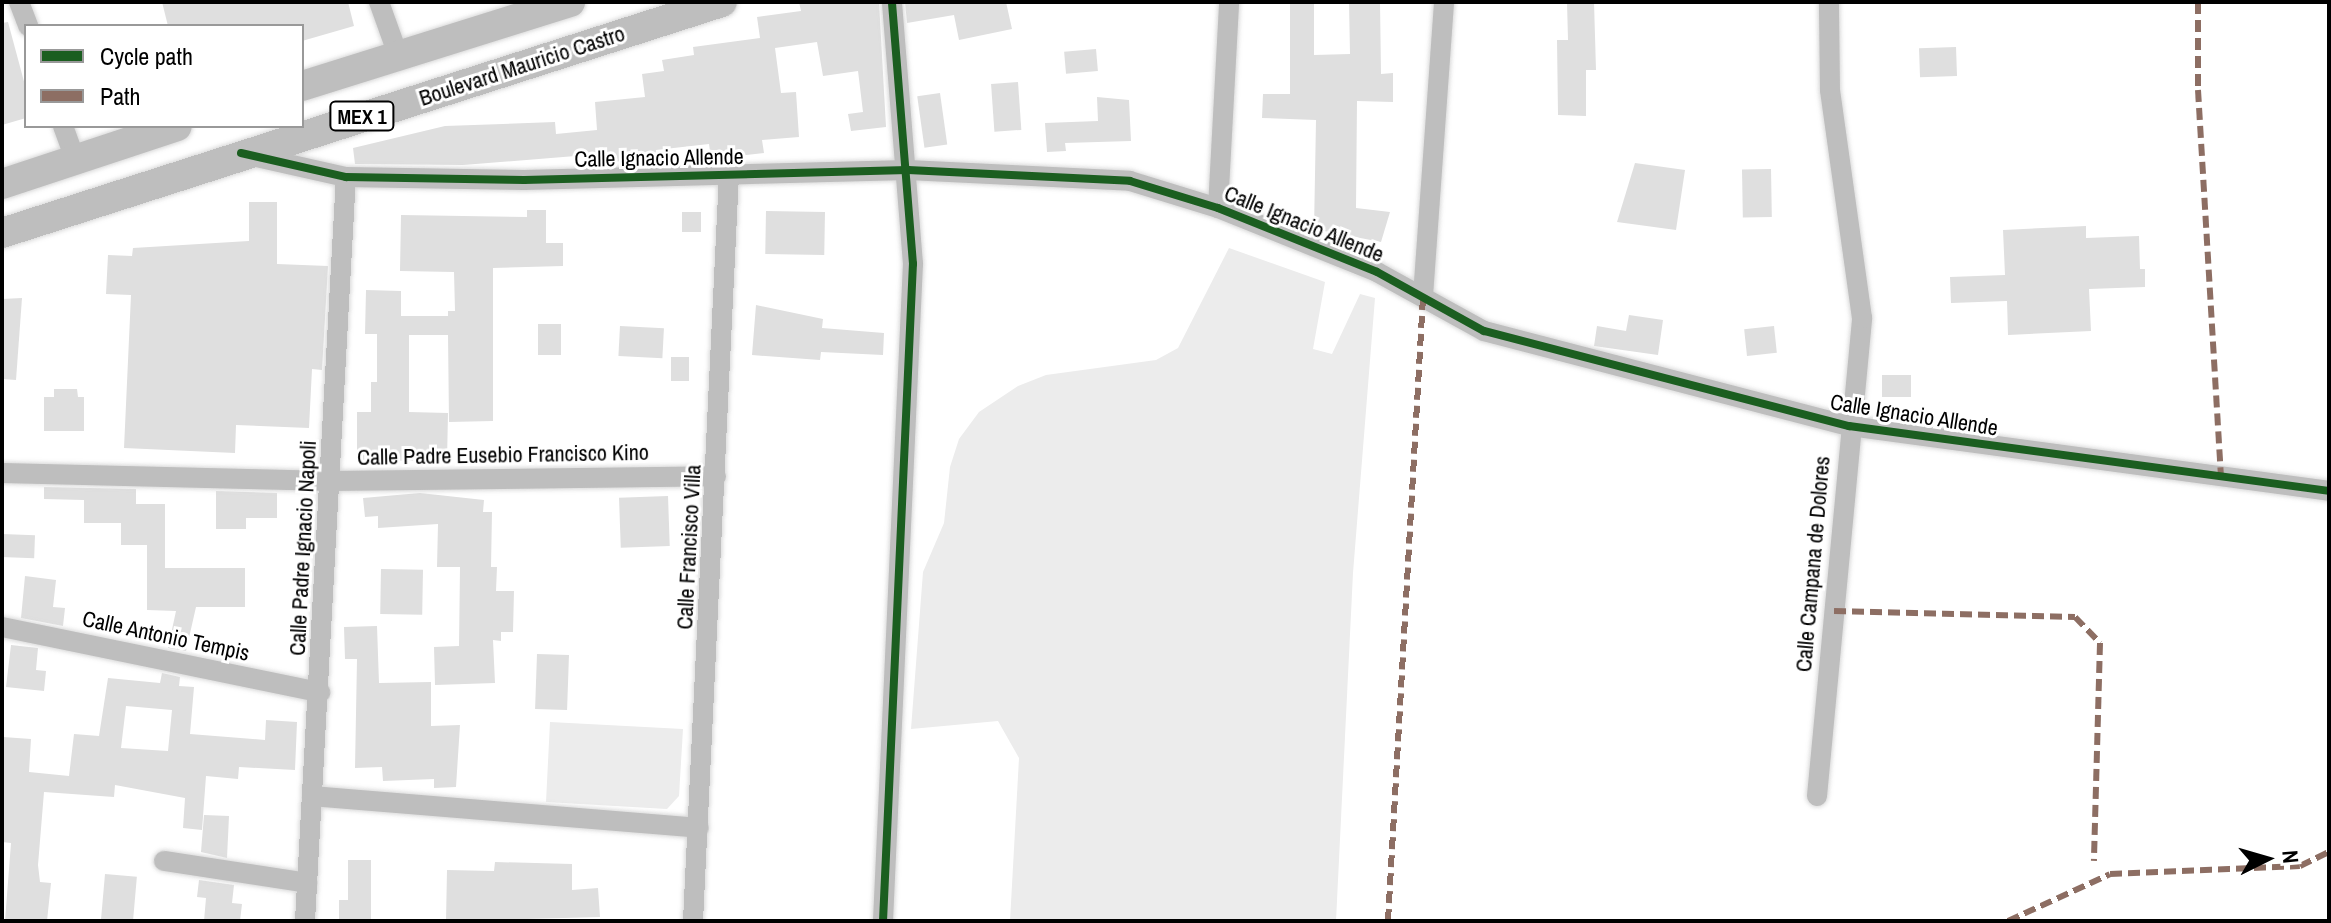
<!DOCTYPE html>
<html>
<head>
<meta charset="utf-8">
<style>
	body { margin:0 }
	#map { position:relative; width:2331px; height:923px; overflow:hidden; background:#fff; font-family:"Archivo Narrow",sans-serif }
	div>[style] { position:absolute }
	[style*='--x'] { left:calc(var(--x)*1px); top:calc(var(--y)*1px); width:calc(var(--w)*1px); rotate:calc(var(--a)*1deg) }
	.green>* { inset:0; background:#ececec }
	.building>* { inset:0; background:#dfdfdf; transform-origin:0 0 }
	.roads { filter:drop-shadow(0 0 2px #dbdbdb) drop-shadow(0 0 2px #dbdbdb) }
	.minor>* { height:20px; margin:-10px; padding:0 10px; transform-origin:10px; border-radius:10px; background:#bebebe }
	.primary>* { height:30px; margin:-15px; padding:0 15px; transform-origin:15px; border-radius:15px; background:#bebebe }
	.quiet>* { height:6px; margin-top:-3px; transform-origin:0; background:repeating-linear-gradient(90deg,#8d6e63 0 12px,transparent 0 18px) }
	.cycleway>* { height:8px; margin:-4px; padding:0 4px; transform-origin:4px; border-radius:4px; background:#1b5e20 }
	span { translate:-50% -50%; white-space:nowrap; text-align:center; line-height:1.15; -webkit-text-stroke:6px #fff; paint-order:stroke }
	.shield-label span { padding:2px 6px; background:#fff; border:2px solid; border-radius:6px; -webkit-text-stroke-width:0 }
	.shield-label { font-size:20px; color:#000; font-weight:700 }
	.street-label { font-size:22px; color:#000 }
	.frame { position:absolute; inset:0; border:4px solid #000; pointer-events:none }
	.legend { position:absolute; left:24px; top:24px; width:280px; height:104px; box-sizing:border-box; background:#fff; border:2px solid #999; margin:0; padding:10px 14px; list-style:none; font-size:24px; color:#000 }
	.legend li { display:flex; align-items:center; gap:16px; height:40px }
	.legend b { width:40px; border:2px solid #999 }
	.north { position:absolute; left:2227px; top:819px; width:80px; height:80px; -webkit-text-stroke:6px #fff; paint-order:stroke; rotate:85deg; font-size:22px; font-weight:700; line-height:32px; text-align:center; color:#000 }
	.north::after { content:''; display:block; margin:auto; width:28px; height:36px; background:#000; clip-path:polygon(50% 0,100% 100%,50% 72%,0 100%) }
</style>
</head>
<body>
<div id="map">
	<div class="green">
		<i style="clip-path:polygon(1229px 248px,1325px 282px,1313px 349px,1332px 354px,1360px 294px,1375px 298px,1353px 573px,1336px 921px,1010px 921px,1019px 758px,998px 721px,911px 729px,923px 572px,944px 523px,950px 467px,959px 439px,979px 412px,1018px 386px,1046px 375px,1156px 360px,1178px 348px)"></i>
		<i style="clip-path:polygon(550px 722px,683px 729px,679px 796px,667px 809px,546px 802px)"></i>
	</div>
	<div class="building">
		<i style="clip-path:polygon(162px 2px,348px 2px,354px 26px,302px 41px,302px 26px,168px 26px)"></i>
		<i style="clip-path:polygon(799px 2px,879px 2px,886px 127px,851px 131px,848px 114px,863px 112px,858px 71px,823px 76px,817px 42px,775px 48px,781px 93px,796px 92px,799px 137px,762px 140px,764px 153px,711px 159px,709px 144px,656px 150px,656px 158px,600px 163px,600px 154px,463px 165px,355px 164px,353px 148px,445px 126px,555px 122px,556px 134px,597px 130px,595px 102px,645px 97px,642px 74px,664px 71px,662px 60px,694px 55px,693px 47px,760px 38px,757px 17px,801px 11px)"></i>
		<i style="clip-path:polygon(905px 2px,1006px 2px,1012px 29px,959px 40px,954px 15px,907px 23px)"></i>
		<i style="clip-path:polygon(1290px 2px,1314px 2px,1314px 55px,1350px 54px,1349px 2px,1380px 2px,1381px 74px,1393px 73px,1393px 102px,1357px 101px,1356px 208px,1390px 212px,1381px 242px,1314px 229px,1316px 120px,1262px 118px,1263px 94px,1290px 94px)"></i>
		<i style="clip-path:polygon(1567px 2px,1594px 2px,1596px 70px,1586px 70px,1586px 116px,1558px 115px,1557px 40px,1568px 40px)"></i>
		<i style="clip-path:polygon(8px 22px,26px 89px,26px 118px,2px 125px,2px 23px)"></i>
		<i style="left:1956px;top:47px;width:29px;height:37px;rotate:88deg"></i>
		<i style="left:1096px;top:49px;width:22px;height:32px;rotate:85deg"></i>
		<i style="left:1018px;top:82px;width:48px;height:27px;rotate:86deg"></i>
		<i style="left:940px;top:93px;width:52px;height:23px;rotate:82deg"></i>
		<i style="clip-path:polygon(1097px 97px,1129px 100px,1131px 141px,1065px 143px,1066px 151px,1047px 152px,1045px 123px,1098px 121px)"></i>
		<i style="clip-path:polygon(1635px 163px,1685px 170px,1676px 230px,1617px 222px)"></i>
		<i style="left:1771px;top:169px;width:48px;height:29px;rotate:89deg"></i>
		<i style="clip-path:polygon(249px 202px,277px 202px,277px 264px,328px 266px,322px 370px,312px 369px,309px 428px,236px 425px,235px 453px,124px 448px,131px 295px,106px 294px,108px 255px,132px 256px,133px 248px,249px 241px)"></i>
		<i style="clip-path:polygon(527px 210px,546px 210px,546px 243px,563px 243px,563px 266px,493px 268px,493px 421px,449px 422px,448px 335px,409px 335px,409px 412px,448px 413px,447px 461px,418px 467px,418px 461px,357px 460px,357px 412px,371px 412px,371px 382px,377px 382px,377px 334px,365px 334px,366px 290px,401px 291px,401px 316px,448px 316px,448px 311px,455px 311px,454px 272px,400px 271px,401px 215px,527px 217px)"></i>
		<i style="left:766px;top:211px;width:59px;height:43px;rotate:1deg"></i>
		<i style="left:682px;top:212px;width:19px;height:20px"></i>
		<i style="clip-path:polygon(2086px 226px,2086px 238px,2139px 236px,2140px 269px,2145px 269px,2145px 287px,2089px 289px,2091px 331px,2008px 335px,2007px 301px,1951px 303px,1950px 277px,2005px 275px,2003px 230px)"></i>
		<i style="clip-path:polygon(22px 298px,16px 380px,2px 379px,2px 299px)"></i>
		<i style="clip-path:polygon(756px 305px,823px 319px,822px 328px,884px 333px,883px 355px,821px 352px,820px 360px,752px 355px)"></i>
		<i style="clip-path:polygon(1629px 315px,1663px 320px,1658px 355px,1594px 346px,1597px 326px,1626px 331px)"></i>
		<i style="left:561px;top:324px;width:31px;height:23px;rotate:90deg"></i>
		<i style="left:620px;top:326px;width:44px;height:30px;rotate:3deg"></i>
		<i style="left:1774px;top:326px;width:27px;height:30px;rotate:84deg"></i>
		<i style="left:671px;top:357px;width:18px;height:24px"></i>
		<i style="left:1882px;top:375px;width:29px;height:22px"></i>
		<i style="clip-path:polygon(54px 389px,77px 389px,78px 397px,84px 397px,84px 431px,44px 431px,44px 397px,54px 397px)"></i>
		<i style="clip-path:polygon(44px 487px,136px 489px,136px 504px,165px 504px,165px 568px,245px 568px,245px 607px,196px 607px,186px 651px,168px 648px,176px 611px,147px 610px,147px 545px,121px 545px,121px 523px,84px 523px,84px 500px,44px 499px)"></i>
		<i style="clip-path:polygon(216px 491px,277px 493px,277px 518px,246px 518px,246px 529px,216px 529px)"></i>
		<i style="clip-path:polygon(420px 493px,484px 500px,483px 512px,492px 512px,491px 567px,497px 567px,496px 591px,514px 591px,513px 632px,501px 632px,501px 641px,493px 640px,495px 683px,435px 685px,434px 647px,459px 646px,460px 567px,437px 567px,438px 524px,378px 528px,378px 516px,365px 517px,363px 498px)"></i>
		<i style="left:668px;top:496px;width:50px;height:49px;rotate:88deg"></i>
		<i style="left:2px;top:534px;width:33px;height:23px;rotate:2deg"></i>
		<i style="left:381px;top:569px;width:42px;height:45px;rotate:1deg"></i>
		<i style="clip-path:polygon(25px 576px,56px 580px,53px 607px,65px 608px,63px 626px,21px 618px)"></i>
		<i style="clip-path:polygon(377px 626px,379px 683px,431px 682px,431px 726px,460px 725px,456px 787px,434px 788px,434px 779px,383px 781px,382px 767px,355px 768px,357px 659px,345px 659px,344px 627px)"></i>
		<i style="clip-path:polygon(11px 645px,38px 648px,36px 670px,46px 671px,44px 691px,6px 687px)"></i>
		<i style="left:537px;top:654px;width:32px;height:55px;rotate:2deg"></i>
		<i style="clip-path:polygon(evenodd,162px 673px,180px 677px,179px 686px,194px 687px,190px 734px,265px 740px,266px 720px,297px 722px,295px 770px,239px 767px,238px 779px,206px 776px,202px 830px,183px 828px,185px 798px,115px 785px,114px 797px,44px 792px,38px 865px,40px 882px,51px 883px,47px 921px,5px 921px,11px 843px,2px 842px,3px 737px,31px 739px,29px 772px,69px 776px,74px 734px,99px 736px,108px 678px,160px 683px,162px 673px,126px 706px,172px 710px,168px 751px,121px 748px,126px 706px)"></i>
		<i style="clip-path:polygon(204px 815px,229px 816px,227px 858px,201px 852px)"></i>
		<i style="clip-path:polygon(348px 860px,371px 860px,371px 921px,339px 921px,339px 900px,348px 900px)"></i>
		<i style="clip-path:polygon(495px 862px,572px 864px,572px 890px,598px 888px,600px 917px,446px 921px,447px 870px,494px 871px)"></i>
		<i style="left:105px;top:874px;width:32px;height:47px;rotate:5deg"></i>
		<i style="clip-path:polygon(199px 880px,234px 885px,232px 903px,242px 904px,240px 921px,204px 921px,206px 898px,197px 897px)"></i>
	</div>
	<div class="roads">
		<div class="minor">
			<i style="--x:19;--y:2;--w:26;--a:69"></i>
			<i style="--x:379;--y:2;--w:56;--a:70.3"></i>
			<i style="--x:63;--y:126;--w:35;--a:70"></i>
			<i style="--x:252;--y:156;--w:96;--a:12.6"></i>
			<i style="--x:346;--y:177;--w:178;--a:1"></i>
			<i style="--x:524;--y:180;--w:384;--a:-1.5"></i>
			<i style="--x:908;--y:170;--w:222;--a:2.8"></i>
			<i style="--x:1130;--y:181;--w:92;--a:17.1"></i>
			<i style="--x:1218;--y:208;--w:171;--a:21.9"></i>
			<i style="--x:1377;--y:272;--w:122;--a:28.9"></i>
			<i style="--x:1484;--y:331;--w:377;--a:14.6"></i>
			<i style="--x:1849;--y:426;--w:484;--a:7.7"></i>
			<i style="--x:1218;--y:208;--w:206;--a:-86.9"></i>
			<i style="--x:1423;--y:296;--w:295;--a:-85.9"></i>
			<i style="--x:2;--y:473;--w:328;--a:1.4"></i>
			<i style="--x:330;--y:481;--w:386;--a:-0.7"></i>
			<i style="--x:2;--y:627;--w:325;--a:11.6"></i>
			<i style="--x:312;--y:796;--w:388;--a:4.7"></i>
			<i style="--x:1817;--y:796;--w:480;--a:-84.6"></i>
			<i style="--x:1862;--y:318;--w:230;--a:-98"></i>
			<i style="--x:1830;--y:90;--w:88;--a:-90.7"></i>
			<i style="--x:164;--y:861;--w:145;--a:8.7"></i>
			<i style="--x:305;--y:921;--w:745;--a:-86.85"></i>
			<i style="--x:693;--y:921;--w:748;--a:-87.24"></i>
			<i style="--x:883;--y:921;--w:658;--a:-87.39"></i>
			<i style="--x:913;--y:264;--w:263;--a:-94.6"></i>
		</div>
		<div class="primary">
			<i style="--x:302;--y:86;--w:281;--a:-17.4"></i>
			<i style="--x:2;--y:184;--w:184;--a:-18.3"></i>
			<i style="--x:2;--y:233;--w:756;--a:-17.79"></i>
		</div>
	</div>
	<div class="quiet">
		<i style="--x:2198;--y:2;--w:88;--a:90"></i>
		<i style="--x:2198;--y:90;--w:390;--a:86.6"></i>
		<i style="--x:1834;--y:611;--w:241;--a:1.4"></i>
		<i style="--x:2075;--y:617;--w:36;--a:46"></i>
		<i style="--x:2100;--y:643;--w:218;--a:91.6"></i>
		<i style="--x:1388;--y:921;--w:626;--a:-86.79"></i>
		<i style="--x:2008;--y:921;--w:112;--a:-24.7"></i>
		<i style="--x:2110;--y:874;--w:190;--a:-2.4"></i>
		<i style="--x:2300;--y:866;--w:32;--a:-26"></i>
	</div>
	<div class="cycleway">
		<i style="--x:241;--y:153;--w:108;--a:12.9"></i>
		<i style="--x:346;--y:177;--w:178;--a:1"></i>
		<i style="--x:524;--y:180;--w:384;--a:-1.5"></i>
		<i style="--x:908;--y:170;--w:222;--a:2.8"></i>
		<i style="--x:1130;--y:181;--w:92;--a:17.1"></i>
		<i style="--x:1218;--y:208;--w:171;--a:21.9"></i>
		<i style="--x:1377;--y:272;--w:122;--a:28.9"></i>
		<i style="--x:1484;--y:331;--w:377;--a:14.6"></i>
		<i style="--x:1849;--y:426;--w:484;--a:7.7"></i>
		<i style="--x:883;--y:921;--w:658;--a:-87.39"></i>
		<i style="--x:913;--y:264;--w:263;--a:-94.6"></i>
	</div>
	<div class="shield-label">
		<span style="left:362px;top:116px">MEX 1</span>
	</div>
	<div class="street-label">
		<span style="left:522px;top:66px;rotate:-18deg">Boulevard Mauricio Castro</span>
		<span style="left:659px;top:158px;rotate:-1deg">Calle Ignacio Allende</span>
		<span style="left:1304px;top:224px;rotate:22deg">Calle Ignacio Allende</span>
		<span style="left:1914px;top:415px;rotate:9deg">Calle Ignacio Allende</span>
		<span style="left:503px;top:455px;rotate:-1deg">Calle Padre Eusebio Francisco Kino</span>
		<span style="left:689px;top:547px;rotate:-87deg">Calle Francisco Villa</span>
		<span style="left:303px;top:548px;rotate:-87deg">Calle Padre Ignacio Napoli</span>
		<span style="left:1813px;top:564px;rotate:-85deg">Calle Campana de Dolores</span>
		<span style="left:166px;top:636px;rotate:12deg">Calle Antonio Tempis</span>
	</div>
	<div class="frame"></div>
	<ul class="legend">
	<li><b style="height:10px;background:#1b5e20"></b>Cycle path</li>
	<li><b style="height:10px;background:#8d6e63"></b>Path</li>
	</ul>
	<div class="north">N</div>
</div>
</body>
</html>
